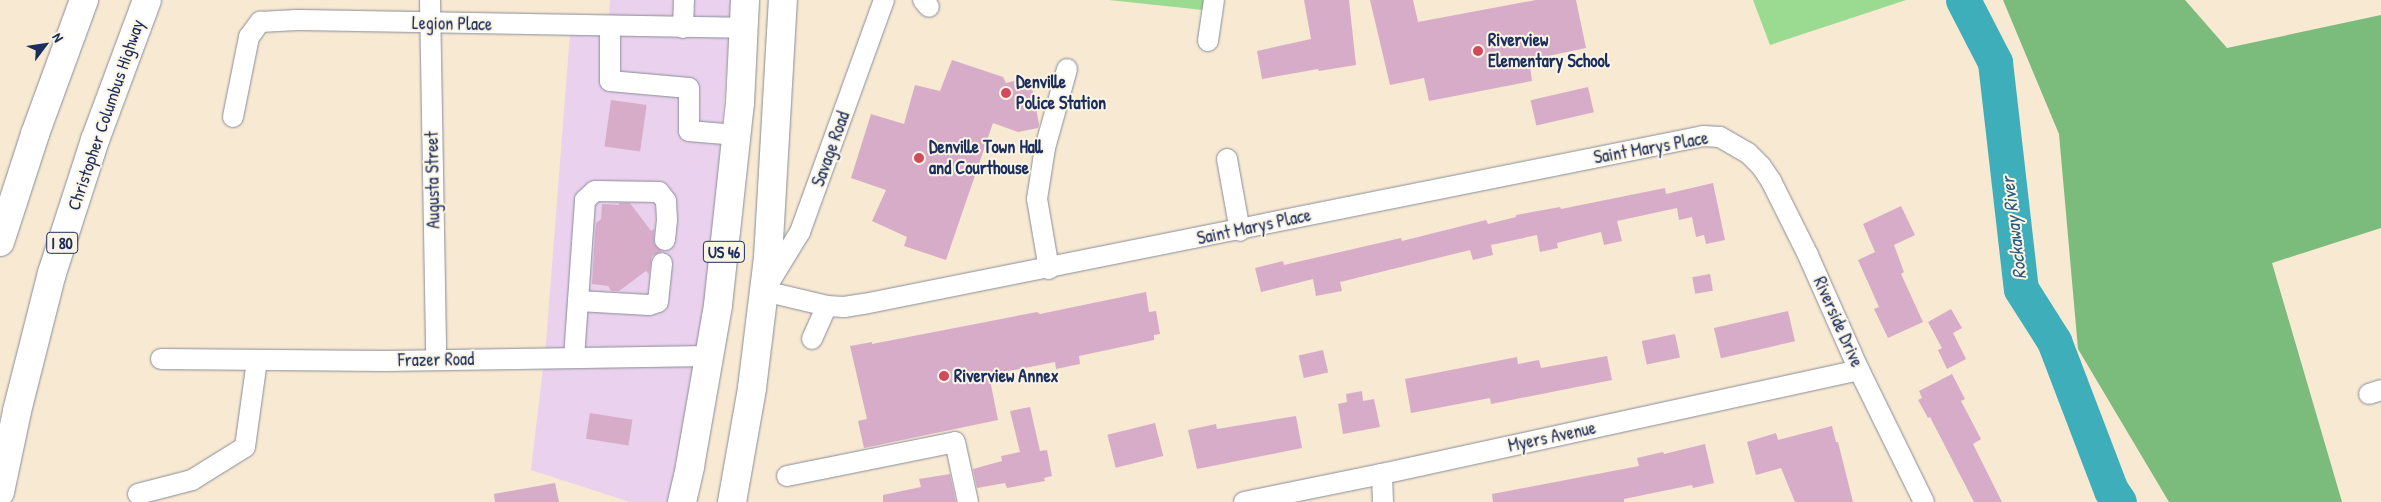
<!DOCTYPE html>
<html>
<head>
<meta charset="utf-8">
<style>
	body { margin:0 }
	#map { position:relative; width:2381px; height:502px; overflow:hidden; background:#f7e9d2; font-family:"Patrick Hand",sans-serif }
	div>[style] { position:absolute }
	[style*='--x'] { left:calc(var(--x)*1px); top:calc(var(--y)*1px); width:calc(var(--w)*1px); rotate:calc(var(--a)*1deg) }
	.built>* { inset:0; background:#ead1ed }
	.green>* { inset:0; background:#9adb91 }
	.forest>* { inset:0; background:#7bbb7b }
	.river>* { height:35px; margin:-17.5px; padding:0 17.5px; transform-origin:17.5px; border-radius:17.5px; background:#3faebb }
	.building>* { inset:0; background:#d7acc9; transform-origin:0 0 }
	.roads { filter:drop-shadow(0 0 1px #898c98) drop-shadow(0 0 1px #898c98) }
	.minor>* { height:20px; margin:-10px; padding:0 10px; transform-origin:10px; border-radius:10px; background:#fff }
	.highway>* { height:28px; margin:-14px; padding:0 14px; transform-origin:14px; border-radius:14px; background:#fff }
	.dots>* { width:14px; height:14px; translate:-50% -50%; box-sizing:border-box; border:2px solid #fcf5e5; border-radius:50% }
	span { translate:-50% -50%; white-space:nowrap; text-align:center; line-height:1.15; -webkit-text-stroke:4px #fcf5e5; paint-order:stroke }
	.shield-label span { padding:1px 4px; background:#fcf5e5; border:1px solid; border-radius:4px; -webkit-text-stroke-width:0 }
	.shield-label { font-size:16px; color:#1b2f5e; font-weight:700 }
	.street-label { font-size:18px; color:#1b2f5e }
	.poi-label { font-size:18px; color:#1b2f5e; font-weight:700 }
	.left { translate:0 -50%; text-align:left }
	.water-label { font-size:19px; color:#285b7f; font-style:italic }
	.north { position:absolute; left:20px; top:20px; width:50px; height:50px; -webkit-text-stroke:4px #fcf5e5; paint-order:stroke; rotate:59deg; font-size:14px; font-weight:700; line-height:20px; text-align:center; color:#1b2f5e }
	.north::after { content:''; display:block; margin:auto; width:18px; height:22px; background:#1b2f5e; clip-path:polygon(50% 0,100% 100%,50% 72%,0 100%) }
</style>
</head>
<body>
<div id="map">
	<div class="built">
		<i style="clip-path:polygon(610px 0,732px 0,705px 342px,670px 502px,630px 502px,531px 470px,546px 343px,571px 21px,609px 18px)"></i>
	</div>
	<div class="green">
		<i style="clip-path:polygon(1109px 0,1205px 0,1203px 10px)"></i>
		<i style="clip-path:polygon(1753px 0,1906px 0,1770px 45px)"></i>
	</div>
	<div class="forest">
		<i style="clip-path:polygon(2003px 0,2185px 0,2227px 48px,2381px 15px,2381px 228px,2272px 263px,2342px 502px,2169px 502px,2078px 349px,2059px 134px)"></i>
	</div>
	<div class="river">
		<i style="--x:1963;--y:0;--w:70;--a:62.7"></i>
		<i style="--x:1995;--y:62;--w:228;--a:83.5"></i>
		<i style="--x:2021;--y:289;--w:62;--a:57.6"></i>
		<i style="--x:2054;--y:341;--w:160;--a:69.1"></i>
		<i style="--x:2111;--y:490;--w:14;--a:56"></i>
	</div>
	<div class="building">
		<i style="clip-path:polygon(1304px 0,1349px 0,1356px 65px,1319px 71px,1318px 69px,1262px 79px,1257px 51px,1311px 39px)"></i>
		<i style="clip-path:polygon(1370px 0,1413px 0,1418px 22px,1536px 0,1576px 0,1586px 48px,1529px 60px,1532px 81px,1429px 101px,1424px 78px,1390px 85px)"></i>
		<i style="clip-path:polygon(952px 60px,1003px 77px,1006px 83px,1030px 77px,1039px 124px,1038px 128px,1018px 132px,993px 123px,946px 260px,904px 246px,907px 237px,872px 221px,886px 190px,851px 178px,871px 114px,904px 124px,915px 85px,940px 91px)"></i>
		<i style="left:1588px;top:87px;width:26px;height:59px;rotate:77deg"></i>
		<i style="left:611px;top:100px;width:36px;height:47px;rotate:8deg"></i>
		<i style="clip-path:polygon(1713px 183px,1725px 240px,1706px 244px,1704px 235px,1696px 237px,1692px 217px,1679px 220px,1677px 208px,1617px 221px,1622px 241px,1604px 245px,1601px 232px,1557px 243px,1558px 248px,1540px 252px,1537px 235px,1491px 245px,1493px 255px,1473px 260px,1470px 250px,1340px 282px,1342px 291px,1316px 296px,1313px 279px,1261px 292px,1255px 268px,1283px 261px,1284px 265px,1401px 238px,1402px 241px,1486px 220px,1488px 224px,1516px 217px,1516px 215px,1560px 207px,1561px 209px,1665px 188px,1666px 194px)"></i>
		<i style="clip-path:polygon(620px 203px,630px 203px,651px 231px,654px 229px,654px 244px,662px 251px,652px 256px,649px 274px,646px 271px,619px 291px,611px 291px,608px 286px,592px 284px,595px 232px,596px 223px,601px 219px,602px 204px,618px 205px)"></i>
		<i style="clip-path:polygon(1901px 206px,1915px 235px,1894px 245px,1904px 272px,1901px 274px,1923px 322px,1888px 338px,1874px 309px,1879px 307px,1858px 260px,1875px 252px,1863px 224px)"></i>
		<i style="left:1710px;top:274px;width:17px;height:18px;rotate:80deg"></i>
		<i style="clip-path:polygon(1146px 292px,1149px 312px,1156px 311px,1160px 334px,1154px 335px,1154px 340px,1079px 356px,1080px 364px,1056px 369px,1055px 362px,989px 375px,998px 420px,864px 448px,858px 421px,867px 419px,850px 346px,872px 342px,872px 344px,1037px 312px,1040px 314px)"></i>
		<i style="clip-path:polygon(1951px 309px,1962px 328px,1953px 333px,1966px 359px,1947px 369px,1938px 350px,1942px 348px,1928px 322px)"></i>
		<i style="left:1788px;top:311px;width:31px;height:76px;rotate:77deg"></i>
		<i style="left:1675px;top:334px;width:24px;height:34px;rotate:78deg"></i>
		<i style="left:1323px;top:350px;width:23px;height:25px;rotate:77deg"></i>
		<i style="clip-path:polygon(1607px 356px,1612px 380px,1491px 404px,1490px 398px,1411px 413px,1405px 379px,1517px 357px,1518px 364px,1539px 360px,1541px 368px)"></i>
		<i style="clip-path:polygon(1952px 374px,1965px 399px,1961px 401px,1981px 439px,1973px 444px,2002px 502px,1974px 502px,1930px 417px,1928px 418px,1918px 400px,1922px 398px,1919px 391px)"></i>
		<i style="clip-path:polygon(1362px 391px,1363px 401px,1374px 399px,1380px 427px,1343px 434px,1338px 404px,1347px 402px,1346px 394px)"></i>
		<i style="clip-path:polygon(1030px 407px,1040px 451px,1047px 450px,1052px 476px,1044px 478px,1045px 481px,1007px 488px,1005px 483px,977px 488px,973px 469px,1002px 461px,1001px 456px,1020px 452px,1010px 411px)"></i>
		<i style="left:590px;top:413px;width:43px;height:26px;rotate:9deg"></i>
		<i style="clip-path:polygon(1296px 416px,1302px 448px,1197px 469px,1188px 430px,1216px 424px,1217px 429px)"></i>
		<i style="left:1155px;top:423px;width:34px;height:49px;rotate:76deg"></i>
		<i style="clip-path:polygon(1832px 426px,1836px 442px,1838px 442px,1853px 502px,1795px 502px,1781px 468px,1756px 475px,1747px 442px,1776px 433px,1778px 440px)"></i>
		<i style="clip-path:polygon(1705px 444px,1714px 483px,1693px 488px,1692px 485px,1624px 499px,1624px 502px,1493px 502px,1492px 494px,1639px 466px,1637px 458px,1663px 452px,1664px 454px)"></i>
		<i style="clip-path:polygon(950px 474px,956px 502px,883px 502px,883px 495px,921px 487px,919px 479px)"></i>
		<i style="clip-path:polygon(555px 483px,559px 502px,495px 502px,494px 494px)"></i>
	</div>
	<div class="roads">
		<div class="minor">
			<i style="--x:430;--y:0;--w:360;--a:89"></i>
			<i style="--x:884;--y:0;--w:247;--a:109.9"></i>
			<i style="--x:800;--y:232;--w:69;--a:121.4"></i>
			<i style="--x:764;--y:291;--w:65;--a:13.4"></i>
			<i style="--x:827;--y:306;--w:17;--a:3"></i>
			<i style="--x:844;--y:307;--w:20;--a:-9"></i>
			<i style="--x:864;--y:304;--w:856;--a:-11.32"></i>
			<i style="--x:1703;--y:136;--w:17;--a:3"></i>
			<i style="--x:1720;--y:137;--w:32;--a:30"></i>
			<i style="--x:1748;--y:153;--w:18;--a:45"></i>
			<i style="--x:1761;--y:166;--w:18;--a:56"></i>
			<i style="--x:1771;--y:181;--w:83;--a:63.4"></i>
			<i style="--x:1808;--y:255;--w:126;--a:66.1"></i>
			<i style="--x:1859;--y:370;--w:147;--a:63.8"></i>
			<i style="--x:923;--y:0;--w:9;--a:49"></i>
			<i style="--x:610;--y:26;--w:55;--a:90"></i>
			<i style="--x:610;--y:81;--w:79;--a:5.1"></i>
			<i style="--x:689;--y:88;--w:43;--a:90"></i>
			<i style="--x:689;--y:131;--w:48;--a:4.8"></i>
			<i style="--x:683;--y:28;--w:28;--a:-88"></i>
			<i style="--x:1208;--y:41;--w:41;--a:-81.7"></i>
			<i style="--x:233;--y:117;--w:82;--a:-78.7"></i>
			<i style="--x:249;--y:37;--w:19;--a:-54"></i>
			<i style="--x:260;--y:22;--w:37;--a:-3"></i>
			<i style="--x:297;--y:20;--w:447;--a:1"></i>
			<i style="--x:1227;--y:159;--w:73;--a:79.8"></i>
			<i style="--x:1049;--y:269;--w:71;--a:-99.7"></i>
			<i style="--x:1037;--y:199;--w:52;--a:-81.1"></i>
			<i style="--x:1045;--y:148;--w:82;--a:-74.4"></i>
			<i style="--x:578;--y:301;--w:71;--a:3.2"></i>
			<i style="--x:649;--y:305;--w:9;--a:-18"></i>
			<i style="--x:658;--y:302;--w:39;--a:-84"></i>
			<i style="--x:812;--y:339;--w:36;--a:-66"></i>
			<i style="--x:574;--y:358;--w:158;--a:-86"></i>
			<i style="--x:585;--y:200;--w:13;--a:-42"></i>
			<i style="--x:595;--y:191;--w:64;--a:0.9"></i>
			<i style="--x:659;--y:192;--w:11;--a:52"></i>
			<i style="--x:666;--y:201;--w:19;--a:87"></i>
			<i style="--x:667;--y:220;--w:20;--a:96"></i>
			<i style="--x:161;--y:359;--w:225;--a:0.5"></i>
			<i style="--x:386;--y:361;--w:324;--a:-0.9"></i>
			<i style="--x:2369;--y:394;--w:13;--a:-18"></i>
			<i style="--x:1382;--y:474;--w:28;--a:88"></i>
			<i style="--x:787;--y:476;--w:171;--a:-11.4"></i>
			<i style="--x:955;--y:442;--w:61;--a:77.8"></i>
			<i style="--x:138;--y:494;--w:56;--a:-14.5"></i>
			<i style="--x:192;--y:480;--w:62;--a:-31.9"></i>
			<i style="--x:245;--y:447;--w:87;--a:-82.1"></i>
			<i style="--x:1244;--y:502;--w:141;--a:-11.5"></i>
			<i style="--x:1382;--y:474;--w:488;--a:-12.3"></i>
		</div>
		<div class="highway">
			<i style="--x:0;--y:242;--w:114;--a:-72"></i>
			<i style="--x:35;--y:134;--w:143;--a:-69.9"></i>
			<i style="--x:0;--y:492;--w:83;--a:-78.1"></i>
			<i style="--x:17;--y:411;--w:142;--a:-75.8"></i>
			<i style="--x:52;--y:273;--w:140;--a:-72.1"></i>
			<i style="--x:95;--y:140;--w:149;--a:-69.6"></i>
			<i style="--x:682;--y:502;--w:37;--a:-77"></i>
			<i style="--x:690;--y:466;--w:163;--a:-80.1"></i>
			<i style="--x:718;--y:305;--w:203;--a:-83.8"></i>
			<i style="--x:740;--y:103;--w:103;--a:-87.2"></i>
			<i style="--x:732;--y:502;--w:116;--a:-80"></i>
			<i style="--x:752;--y:388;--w:131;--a:-83"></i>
			<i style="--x:768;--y:258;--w:258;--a:-86.7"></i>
		</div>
	</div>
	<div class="dots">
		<i style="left:1478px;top:51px;background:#d1495b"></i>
		<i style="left:1006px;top:93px;background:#d1495b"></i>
		<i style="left:919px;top:158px;background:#d1495b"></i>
		<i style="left:944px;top:376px;background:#d1495b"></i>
	</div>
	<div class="shield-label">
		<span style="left:62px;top:243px">I 80</span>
		<span style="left:724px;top:252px">US 46</span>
	</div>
	<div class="street-label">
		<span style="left:452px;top:24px;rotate:1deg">Legion Place</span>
		<span style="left:106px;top:115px;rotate:-71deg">Christopher Columbus Highway</span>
		<span style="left:1651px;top:148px;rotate:-10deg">Saint Marys Place</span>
		<span style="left:831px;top:149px;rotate:-70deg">Savage Road</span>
		<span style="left:433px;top:180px;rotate:-91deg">Augusta Street</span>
		<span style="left:1254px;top:227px;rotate:-12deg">Saint Marys Place</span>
		<span style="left:1838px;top:322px;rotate:66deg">Riverside Drive</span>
		<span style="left:436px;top:360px;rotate:-1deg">Frazer Road</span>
		<span style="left:1552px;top:437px;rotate:-12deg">Myers Avenue</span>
	</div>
	<div class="poi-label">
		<span class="left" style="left:1488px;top:51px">Riverview<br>Elementary School</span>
		<span class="left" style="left:1016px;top:93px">Denville<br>Police Station</span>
		<span class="left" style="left:929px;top:158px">Denville Town Hall<br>and Courthouse</span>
		<span class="left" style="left:954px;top:376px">Riverview Annex</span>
	</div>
	<div class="water-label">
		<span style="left:2014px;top:228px;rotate:-97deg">Rockaway River</span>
	</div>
	<div class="north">N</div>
</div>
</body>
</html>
